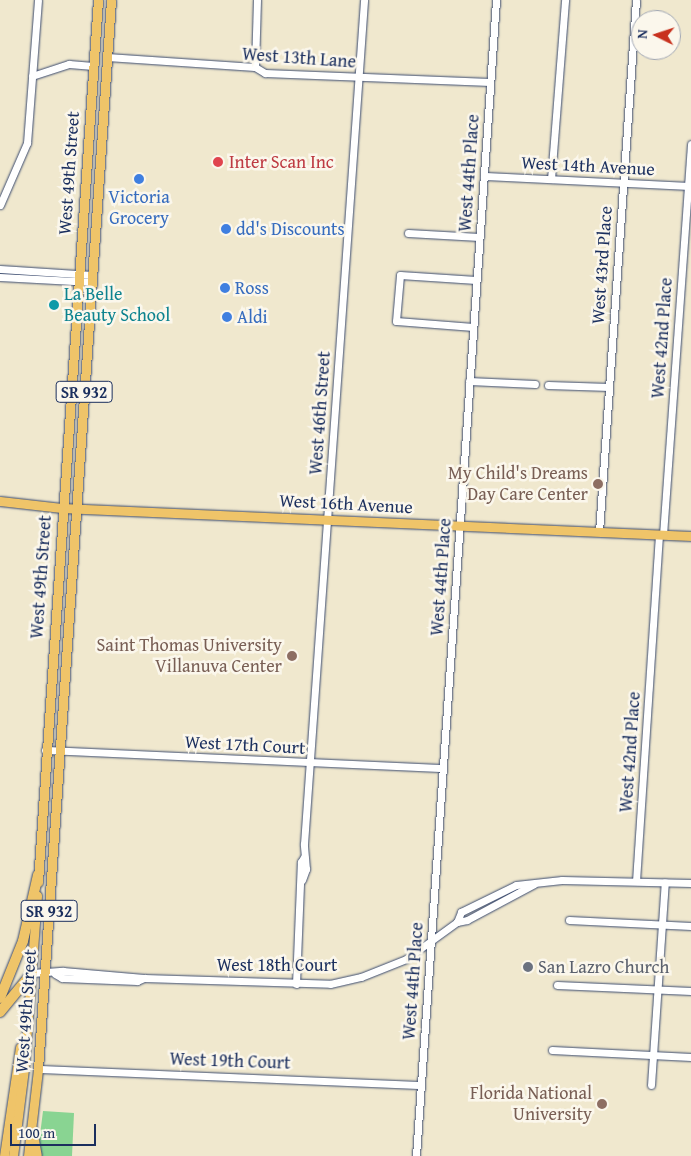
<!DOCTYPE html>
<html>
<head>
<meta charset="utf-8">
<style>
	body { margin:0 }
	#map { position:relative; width:691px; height:1156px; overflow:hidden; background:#f0e8ce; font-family:"Gentium Book Plus",serif }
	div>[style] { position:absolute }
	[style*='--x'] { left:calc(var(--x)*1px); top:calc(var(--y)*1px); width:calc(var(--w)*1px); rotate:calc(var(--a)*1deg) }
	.green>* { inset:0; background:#89d492 }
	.roads { filter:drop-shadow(0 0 1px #3b4b6f) drop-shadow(0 0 1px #3b4b6f) }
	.minor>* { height:7px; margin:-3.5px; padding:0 3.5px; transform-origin:3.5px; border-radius:3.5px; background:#fff }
	.major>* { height:9px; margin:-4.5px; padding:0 4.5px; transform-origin:4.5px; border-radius:4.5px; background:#efc469 }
	.highway>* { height:10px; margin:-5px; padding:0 5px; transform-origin:5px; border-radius:5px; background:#efc469 }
	.dots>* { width:14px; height:14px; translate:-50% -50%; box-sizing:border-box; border:2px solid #fbf7ec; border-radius:50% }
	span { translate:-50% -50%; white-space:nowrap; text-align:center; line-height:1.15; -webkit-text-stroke:5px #fbf7ec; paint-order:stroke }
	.shield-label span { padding:1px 4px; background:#fbf7ec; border:1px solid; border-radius:4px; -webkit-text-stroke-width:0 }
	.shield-label { font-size:16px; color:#1b2f5e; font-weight:700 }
	.street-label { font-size:18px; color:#1b2f5e }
	.health-label { font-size:18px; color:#be3a42 }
	.left { translate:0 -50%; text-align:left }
	.shop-label { font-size:18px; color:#366cbe }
	.culture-label { font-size:18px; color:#0d838f }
	.education-label { font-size:18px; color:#785e54 }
	.right { translate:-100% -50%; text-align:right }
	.worship-label { font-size:18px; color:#5b616d }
	.north { position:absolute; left:631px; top:10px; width:50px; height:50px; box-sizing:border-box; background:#fbf7ec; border:1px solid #a1a7b3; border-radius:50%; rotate:274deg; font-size:14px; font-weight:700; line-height:20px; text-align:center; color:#1b2f5e }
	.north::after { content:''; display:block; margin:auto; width:18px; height:22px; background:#c8321e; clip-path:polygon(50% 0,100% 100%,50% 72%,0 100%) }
	.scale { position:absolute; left:10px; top:1124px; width:86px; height:22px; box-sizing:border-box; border:2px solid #1b2f5e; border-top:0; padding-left:6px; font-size:15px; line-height:18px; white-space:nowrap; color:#1b2f5e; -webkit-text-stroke:4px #fbf7ec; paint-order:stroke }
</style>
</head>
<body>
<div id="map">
	<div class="green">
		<i style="clip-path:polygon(43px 1111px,74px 1113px,72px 1156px,42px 1156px,39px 1143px)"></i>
	</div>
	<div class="roads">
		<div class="minor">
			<i style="--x:107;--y:57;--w:148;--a:3.9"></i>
			<i style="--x:255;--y:67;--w:12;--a:31"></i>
			<i style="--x:265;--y:73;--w:225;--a:2.3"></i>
			<i style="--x:255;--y:67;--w:67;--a:-88.3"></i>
			<i style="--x:32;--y:76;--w:39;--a:-18"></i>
			<i style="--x:69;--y:64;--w:24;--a:5"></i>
			<i style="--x:484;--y:176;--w:207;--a:2.8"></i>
			<i style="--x:551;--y:179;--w:180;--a:-85.5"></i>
			<i style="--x:0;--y:205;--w:68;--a:-66.5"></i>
			<i style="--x:27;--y:143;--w:143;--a:-85.6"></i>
			<i style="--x:408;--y:233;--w:71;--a:3.2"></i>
			<i style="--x:0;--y:269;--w:92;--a:3.7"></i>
			<i style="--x:0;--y:277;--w:92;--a:3.1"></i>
			<i style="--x:473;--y:327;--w:77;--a:-175.5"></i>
			<i style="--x:396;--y:321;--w:46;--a:-85"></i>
			<i style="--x:400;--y:275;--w:76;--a:3.8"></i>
			<i style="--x:469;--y:381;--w:66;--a:2.6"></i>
			<i style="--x:548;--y:385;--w:61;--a:1.9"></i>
			<i style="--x:599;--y:532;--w:533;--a:-86.02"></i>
			<i style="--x:663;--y:535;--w:392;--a:-85.9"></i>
			<i style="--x:45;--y:750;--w:397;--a:2.6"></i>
			<i style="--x:302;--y:880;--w:12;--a:-70"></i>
			<i style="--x:306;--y:869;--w:25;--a:-95"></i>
			<i style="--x:304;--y:844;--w:846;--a:-85.93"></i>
			<i style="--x:636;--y:881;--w:347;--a:-86.2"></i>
			<i style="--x:569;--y:920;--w:122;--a:2.8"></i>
			<i style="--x:457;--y:922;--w:11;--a:-68"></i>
			<i style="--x:461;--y:912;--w:61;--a:-26.1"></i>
			<i style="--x:516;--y:885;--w:46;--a:-6.2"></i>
			<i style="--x:562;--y:880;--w:129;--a:1.3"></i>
			<i style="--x:32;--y:973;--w:31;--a:-4"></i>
			<i style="--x:63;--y:971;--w:81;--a:4.9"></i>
			<i style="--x:144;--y:978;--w:186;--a:1.8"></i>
			<i style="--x:330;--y:984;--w:32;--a:-13"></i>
			<i style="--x:361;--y:977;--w:48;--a:-21.8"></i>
			<i style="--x:406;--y:959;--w:63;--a:-36"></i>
			<i style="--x:457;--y:922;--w:10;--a:-11"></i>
			<i style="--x:467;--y:920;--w:76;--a:-28.2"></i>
			<i style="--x:55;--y:974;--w:8;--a:30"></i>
			<i style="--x:62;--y:978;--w:75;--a:2.3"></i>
			<i style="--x:137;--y:981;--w:8;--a:-23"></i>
			<i style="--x:296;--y:984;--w:122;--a:-87.7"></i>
			<i style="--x:301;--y:862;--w:6;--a:-59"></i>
			<i style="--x:557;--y:985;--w:134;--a:2.6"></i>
			<i style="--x:552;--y:1050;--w:139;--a:2.9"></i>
			<i style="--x:38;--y:1069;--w:383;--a:2.4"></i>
			<i style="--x:651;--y:1085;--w:203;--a:-86.1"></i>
			<i style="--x:416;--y:1156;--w:1159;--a:-86.04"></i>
		</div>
		<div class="major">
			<i style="--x:0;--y:501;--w:62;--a:6.4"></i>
			<i style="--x:62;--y:508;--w:630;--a:2.55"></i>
			<i style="--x:38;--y:882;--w:884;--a:-86.11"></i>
			<i style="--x:4;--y:1156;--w:110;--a:-81.6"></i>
			<i style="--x:13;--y:1156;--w:88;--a:-82.8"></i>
			<i style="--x:24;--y:1069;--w:174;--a:-85.7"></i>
			<i style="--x:28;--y:1156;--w:88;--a:-83.4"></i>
			<i style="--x:38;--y:1069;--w:1071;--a:-86.09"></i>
		</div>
		<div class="highway">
			<i style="--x:0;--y:998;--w:61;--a:-68"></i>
			<i style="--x:23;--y:941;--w:68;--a:-77.2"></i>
			<i style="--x:0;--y:1012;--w:50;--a:-50.6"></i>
			<i style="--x:32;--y:1129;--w:27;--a:80"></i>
		</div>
	</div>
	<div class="dots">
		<i style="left:218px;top:162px;background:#e0444e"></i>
		<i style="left:139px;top:179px;background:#3f7fe0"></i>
		<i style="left:226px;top:229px;background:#3f7fe0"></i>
		<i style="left:225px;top:288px;background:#3f7fe0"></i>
		<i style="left:54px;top:305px;background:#0f9aa8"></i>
		<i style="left:227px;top:317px;background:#3f7fe0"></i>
		<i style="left:598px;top:484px;background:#8d6e63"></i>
		<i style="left:292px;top:656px;background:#8d6e63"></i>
		<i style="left:528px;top:967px;background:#6b7280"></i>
		<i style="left:602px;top:1104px;background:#8d6e63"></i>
	</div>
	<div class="shield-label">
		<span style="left:84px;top:392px">SR 932</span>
		<span style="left:49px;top:911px">SR 932</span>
	</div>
	<div class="street-label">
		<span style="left:299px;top:58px;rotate:4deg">West 13th Lane</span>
		<span style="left:588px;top:166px;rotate:3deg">West 14th Avenue</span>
		<span style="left:69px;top:173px;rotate:-86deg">West 49th Street</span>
		<span style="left:469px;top:173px;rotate:-86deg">West 44th Place</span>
		<span style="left:602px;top:265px;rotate:-86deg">West 43rd Place</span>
		<span style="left:662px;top:338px;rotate:-86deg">West 42nd Place</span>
		<span style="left:320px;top:413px;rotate:-86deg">West 46th Street</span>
		<span style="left:346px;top:504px;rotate:3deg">West 16th Avenue</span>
		<span style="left:41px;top:577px;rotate:-86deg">West 49th Street</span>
		<span style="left:441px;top:577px;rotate:-86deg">West 44th Place</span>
		<span style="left:245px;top:745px;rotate:3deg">West 17th Court</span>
		<span style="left:630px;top:752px;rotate:-86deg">West 42nd Place</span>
		<span style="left:277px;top:965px">West 18th Court</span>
		<span style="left:413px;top:981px;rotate:-86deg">West 44th Place</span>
		<span style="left:26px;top:1011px;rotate:-86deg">West 49th Street</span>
		<span style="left:230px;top:1061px;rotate:2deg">West 19th Court</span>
	</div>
	<div class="health-label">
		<span class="left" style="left:229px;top:162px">Inter Scan Inc</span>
	</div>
	<div class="shop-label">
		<span style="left:139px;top:208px">Victoria<br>Grocery</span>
		<span class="left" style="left:236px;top:229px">dd's Discounts</span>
		<span class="left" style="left:235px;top:288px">Ross</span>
		<span class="left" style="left:237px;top:317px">Aldi</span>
	</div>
	<div class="culture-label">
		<span class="left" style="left:64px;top:305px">La Belle<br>Beauty School</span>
	</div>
	<div class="education-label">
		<span class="right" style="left:588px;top:484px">My Child's Dreams<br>Day Care Center</span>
		<span class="right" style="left:282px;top:656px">Saint Thomas University<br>Villanuva Center</span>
		<span class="right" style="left:592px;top:1104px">Florida National<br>University</span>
	</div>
	<div class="worship-label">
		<span class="left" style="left:538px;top:967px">San Lazro Church</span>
	</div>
	<div class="north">N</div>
	<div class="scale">100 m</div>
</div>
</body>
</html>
